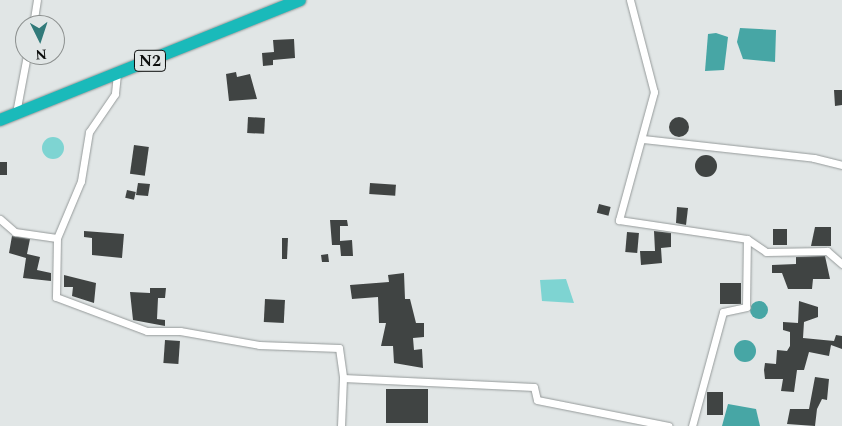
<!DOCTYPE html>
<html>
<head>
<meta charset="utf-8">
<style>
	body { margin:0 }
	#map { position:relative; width:842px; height:426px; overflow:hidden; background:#e1e6e6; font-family:Spectral,serif }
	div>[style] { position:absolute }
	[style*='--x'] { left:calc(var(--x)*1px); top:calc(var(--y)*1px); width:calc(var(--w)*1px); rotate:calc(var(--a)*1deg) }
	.green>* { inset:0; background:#7ed4d2 }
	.round { border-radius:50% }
	.water>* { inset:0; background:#47a6a5 }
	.building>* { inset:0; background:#404443; transform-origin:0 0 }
	.roads { filter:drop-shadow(0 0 1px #959a9a) drop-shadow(0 0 1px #959a9a) }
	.street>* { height:7px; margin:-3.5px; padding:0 3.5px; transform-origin:3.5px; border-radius:3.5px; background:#fff }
	.highway>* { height:12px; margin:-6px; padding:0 6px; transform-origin:6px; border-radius:6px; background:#1ababa }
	span { translate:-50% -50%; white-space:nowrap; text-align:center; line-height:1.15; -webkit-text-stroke:5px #e1e6e6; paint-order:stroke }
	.shield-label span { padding:1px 4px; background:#e1e6e6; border:1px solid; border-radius:4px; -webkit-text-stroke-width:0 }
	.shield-label { font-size:16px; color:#0c0e0d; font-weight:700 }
	.north { position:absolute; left:15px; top:15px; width:50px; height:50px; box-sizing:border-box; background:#e1e6e6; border:1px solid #8c908f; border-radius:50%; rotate:176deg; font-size:14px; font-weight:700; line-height:20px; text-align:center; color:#0c0e0d }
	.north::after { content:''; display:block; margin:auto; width:18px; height:22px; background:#317a7a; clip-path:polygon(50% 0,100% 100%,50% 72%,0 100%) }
</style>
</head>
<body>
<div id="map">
	<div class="green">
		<i class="round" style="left:42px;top:137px;width:22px;height:22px"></i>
		<i style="clip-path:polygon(566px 279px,574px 303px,542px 301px,540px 280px)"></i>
	</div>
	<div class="water">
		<i style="clip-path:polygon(740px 28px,776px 30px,775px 62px,743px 59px,737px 42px)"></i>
		<i style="clip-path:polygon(716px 33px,728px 37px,724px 70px,705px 71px,708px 34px)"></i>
		<i class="round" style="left:750px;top:301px;width:18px;height:18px"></i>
		<i class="round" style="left:734px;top:340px;width:22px;height:22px"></i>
		<i style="clip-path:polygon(728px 404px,756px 409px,760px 426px,722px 426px)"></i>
	</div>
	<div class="building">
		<i style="clip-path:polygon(294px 39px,295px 58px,273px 60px,273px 65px,263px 66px,262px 53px,274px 52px,273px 40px)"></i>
		<i style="clip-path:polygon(236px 72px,237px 77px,250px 74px,257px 99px,229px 101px,226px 74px)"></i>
		<i style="clip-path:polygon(834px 90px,842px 90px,842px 105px,835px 106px)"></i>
		<i class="round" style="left:669px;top:117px;width:20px;height:20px"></i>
		<i style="left:248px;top:117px;width:17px;height:16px;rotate:3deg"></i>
		<i style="left:134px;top:145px;width:15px;height:29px;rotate:8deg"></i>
		<i class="round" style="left:695px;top:155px;width:22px;height:22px"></i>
		<i style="left:0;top:162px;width:7px;height:13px"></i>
		<i style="clip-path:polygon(138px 183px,150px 184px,148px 196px,136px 195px)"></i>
		<i style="left:370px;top:183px;width:26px;height:11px;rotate:4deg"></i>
		<i style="left:127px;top:190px;width:9px;height:8px;rotate:13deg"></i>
		<i style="left:599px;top:204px;width:12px;height:9px;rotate:14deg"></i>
		<i style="clip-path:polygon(677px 207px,688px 208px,686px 225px,676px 223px)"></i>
		<i style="clip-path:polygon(330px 220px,347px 220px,348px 226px,340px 226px,340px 241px,352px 240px,353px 256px,341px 256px,340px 245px,332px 245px)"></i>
		<i style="clip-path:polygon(815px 227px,831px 227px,831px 246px,811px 246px)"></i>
		<i style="left:787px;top:229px;width:16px;height:14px;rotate:90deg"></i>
		<i style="clip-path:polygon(84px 231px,124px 234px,122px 258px,92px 255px,92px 238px,84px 237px)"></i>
		<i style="clip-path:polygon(654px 231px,671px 233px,671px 247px,661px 248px,662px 263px,641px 265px,640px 251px,655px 251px)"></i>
		<i style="left:627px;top:232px;width:12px;height:20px;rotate:5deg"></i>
		<i style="clip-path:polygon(12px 236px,30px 239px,27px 254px,40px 257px,37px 270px,51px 273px,51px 281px,23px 278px,26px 258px,9px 253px)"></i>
		<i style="clip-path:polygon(282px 238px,288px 238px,287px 259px,282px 259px)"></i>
		<i style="clip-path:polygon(328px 254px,329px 262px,322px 262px,321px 255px)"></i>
		<i style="clip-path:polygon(825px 256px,830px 279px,813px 279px,812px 289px,788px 289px,782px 273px,772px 273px,772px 265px,796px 264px,796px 257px)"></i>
		<i style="clip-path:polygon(404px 273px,405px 299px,410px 299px,416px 323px,424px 323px,424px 337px,413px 338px,414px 350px,422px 349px,423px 368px,394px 363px,393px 346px,381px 346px,386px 323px,379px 323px,378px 297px,352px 299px,350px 285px,389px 282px,388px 275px)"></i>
		<i style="clip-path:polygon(64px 275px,96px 283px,94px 303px,72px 296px,73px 287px,64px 287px)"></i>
		<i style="left:720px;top:283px;width:21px;height:21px"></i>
		<i style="clip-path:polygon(150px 288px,166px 288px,165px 298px,158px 298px,157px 319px,165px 320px,165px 326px,133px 320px,130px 292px,150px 293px)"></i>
		<i style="left:265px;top:299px;width:20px;height:23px;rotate:3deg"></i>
		<i style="clip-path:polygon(799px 301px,818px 307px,818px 317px,804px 322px,803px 338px,834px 341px,836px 335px,842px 336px,842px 349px,831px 345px,829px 356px,809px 352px,804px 370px,797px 370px,794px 392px,781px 391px,783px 379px,765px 379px,764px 370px,765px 363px,776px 364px,777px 350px,787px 351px,790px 346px,790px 332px,783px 330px,783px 322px,798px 323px)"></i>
		<i style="left:165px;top:340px;width:15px;height:23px;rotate:4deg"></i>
		<i style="clip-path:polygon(815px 377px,829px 379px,827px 400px,822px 399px,817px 409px,815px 426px,787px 424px,790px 409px,809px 409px)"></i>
		<i style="left:428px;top:389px;width:34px;height:42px;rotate:90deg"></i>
		<i style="left:707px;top:392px;width:16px;height:23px"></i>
	</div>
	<div class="roads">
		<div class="street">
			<i style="--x:630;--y:0;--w:95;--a:75.4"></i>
			<i style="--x:654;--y:92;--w:133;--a:105.3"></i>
			<i style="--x:619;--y:220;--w:129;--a:8.4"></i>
			<i style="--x:747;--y:239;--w:23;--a:34"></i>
			<i style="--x:766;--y:252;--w:61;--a:-0.9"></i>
			<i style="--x:827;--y:251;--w:20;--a:41"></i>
			<i style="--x:33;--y:25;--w:25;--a:-81"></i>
			<i style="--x:117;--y:74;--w:20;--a:96"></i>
			<i style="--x:115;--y:94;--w:46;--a:124.4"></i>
			<i style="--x:89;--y:132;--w:50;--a:99.3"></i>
			<i style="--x:81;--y:181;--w:62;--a:112.8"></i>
			<i style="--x:57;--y:238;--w:59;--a:91"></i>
			<i style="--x:56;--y:297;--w:97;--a:20.5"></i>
			<i style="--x:147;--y:331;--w:33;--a:0"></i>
			<i style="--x:180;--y:331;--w:80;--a:10"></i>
			<i style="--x:259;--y:345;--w:80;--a:2.1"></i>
			<i style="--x:339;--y:348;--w:30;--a:82"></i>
			<i style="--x:343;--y:378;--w:191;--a:2.7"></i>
			<i style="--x:534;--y:387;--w:13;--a:77"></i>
			<i style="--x:537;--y:400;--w:134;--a:11.2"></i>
			<i style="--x:16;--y:113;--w:59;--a:-79.3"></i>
			<i style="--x:643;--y:139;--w:172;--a:6.3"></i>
			<i style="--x:814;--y:158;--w:29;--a:14"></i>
			<i style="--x:0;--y:219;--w:20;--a:41"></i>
			<i style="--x:15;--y:232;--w:42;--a:8.1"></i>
			<i style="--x:341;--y:426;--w:48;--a:-87.6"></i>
			<i style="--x:692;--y:426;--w:118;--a:-74.8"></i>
			<i style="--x:723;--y:312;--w:24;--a:-12"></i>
			<i style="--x:746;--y:307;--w:68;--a:-89.2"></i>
		</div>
		<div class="highway">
			<i style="--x:0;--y:120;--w:323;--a:-21.8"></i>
		</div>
	</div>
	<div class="shield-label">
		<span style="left:150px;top:61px">N2</span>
	</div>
	<div class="north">N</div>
</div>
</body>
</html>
